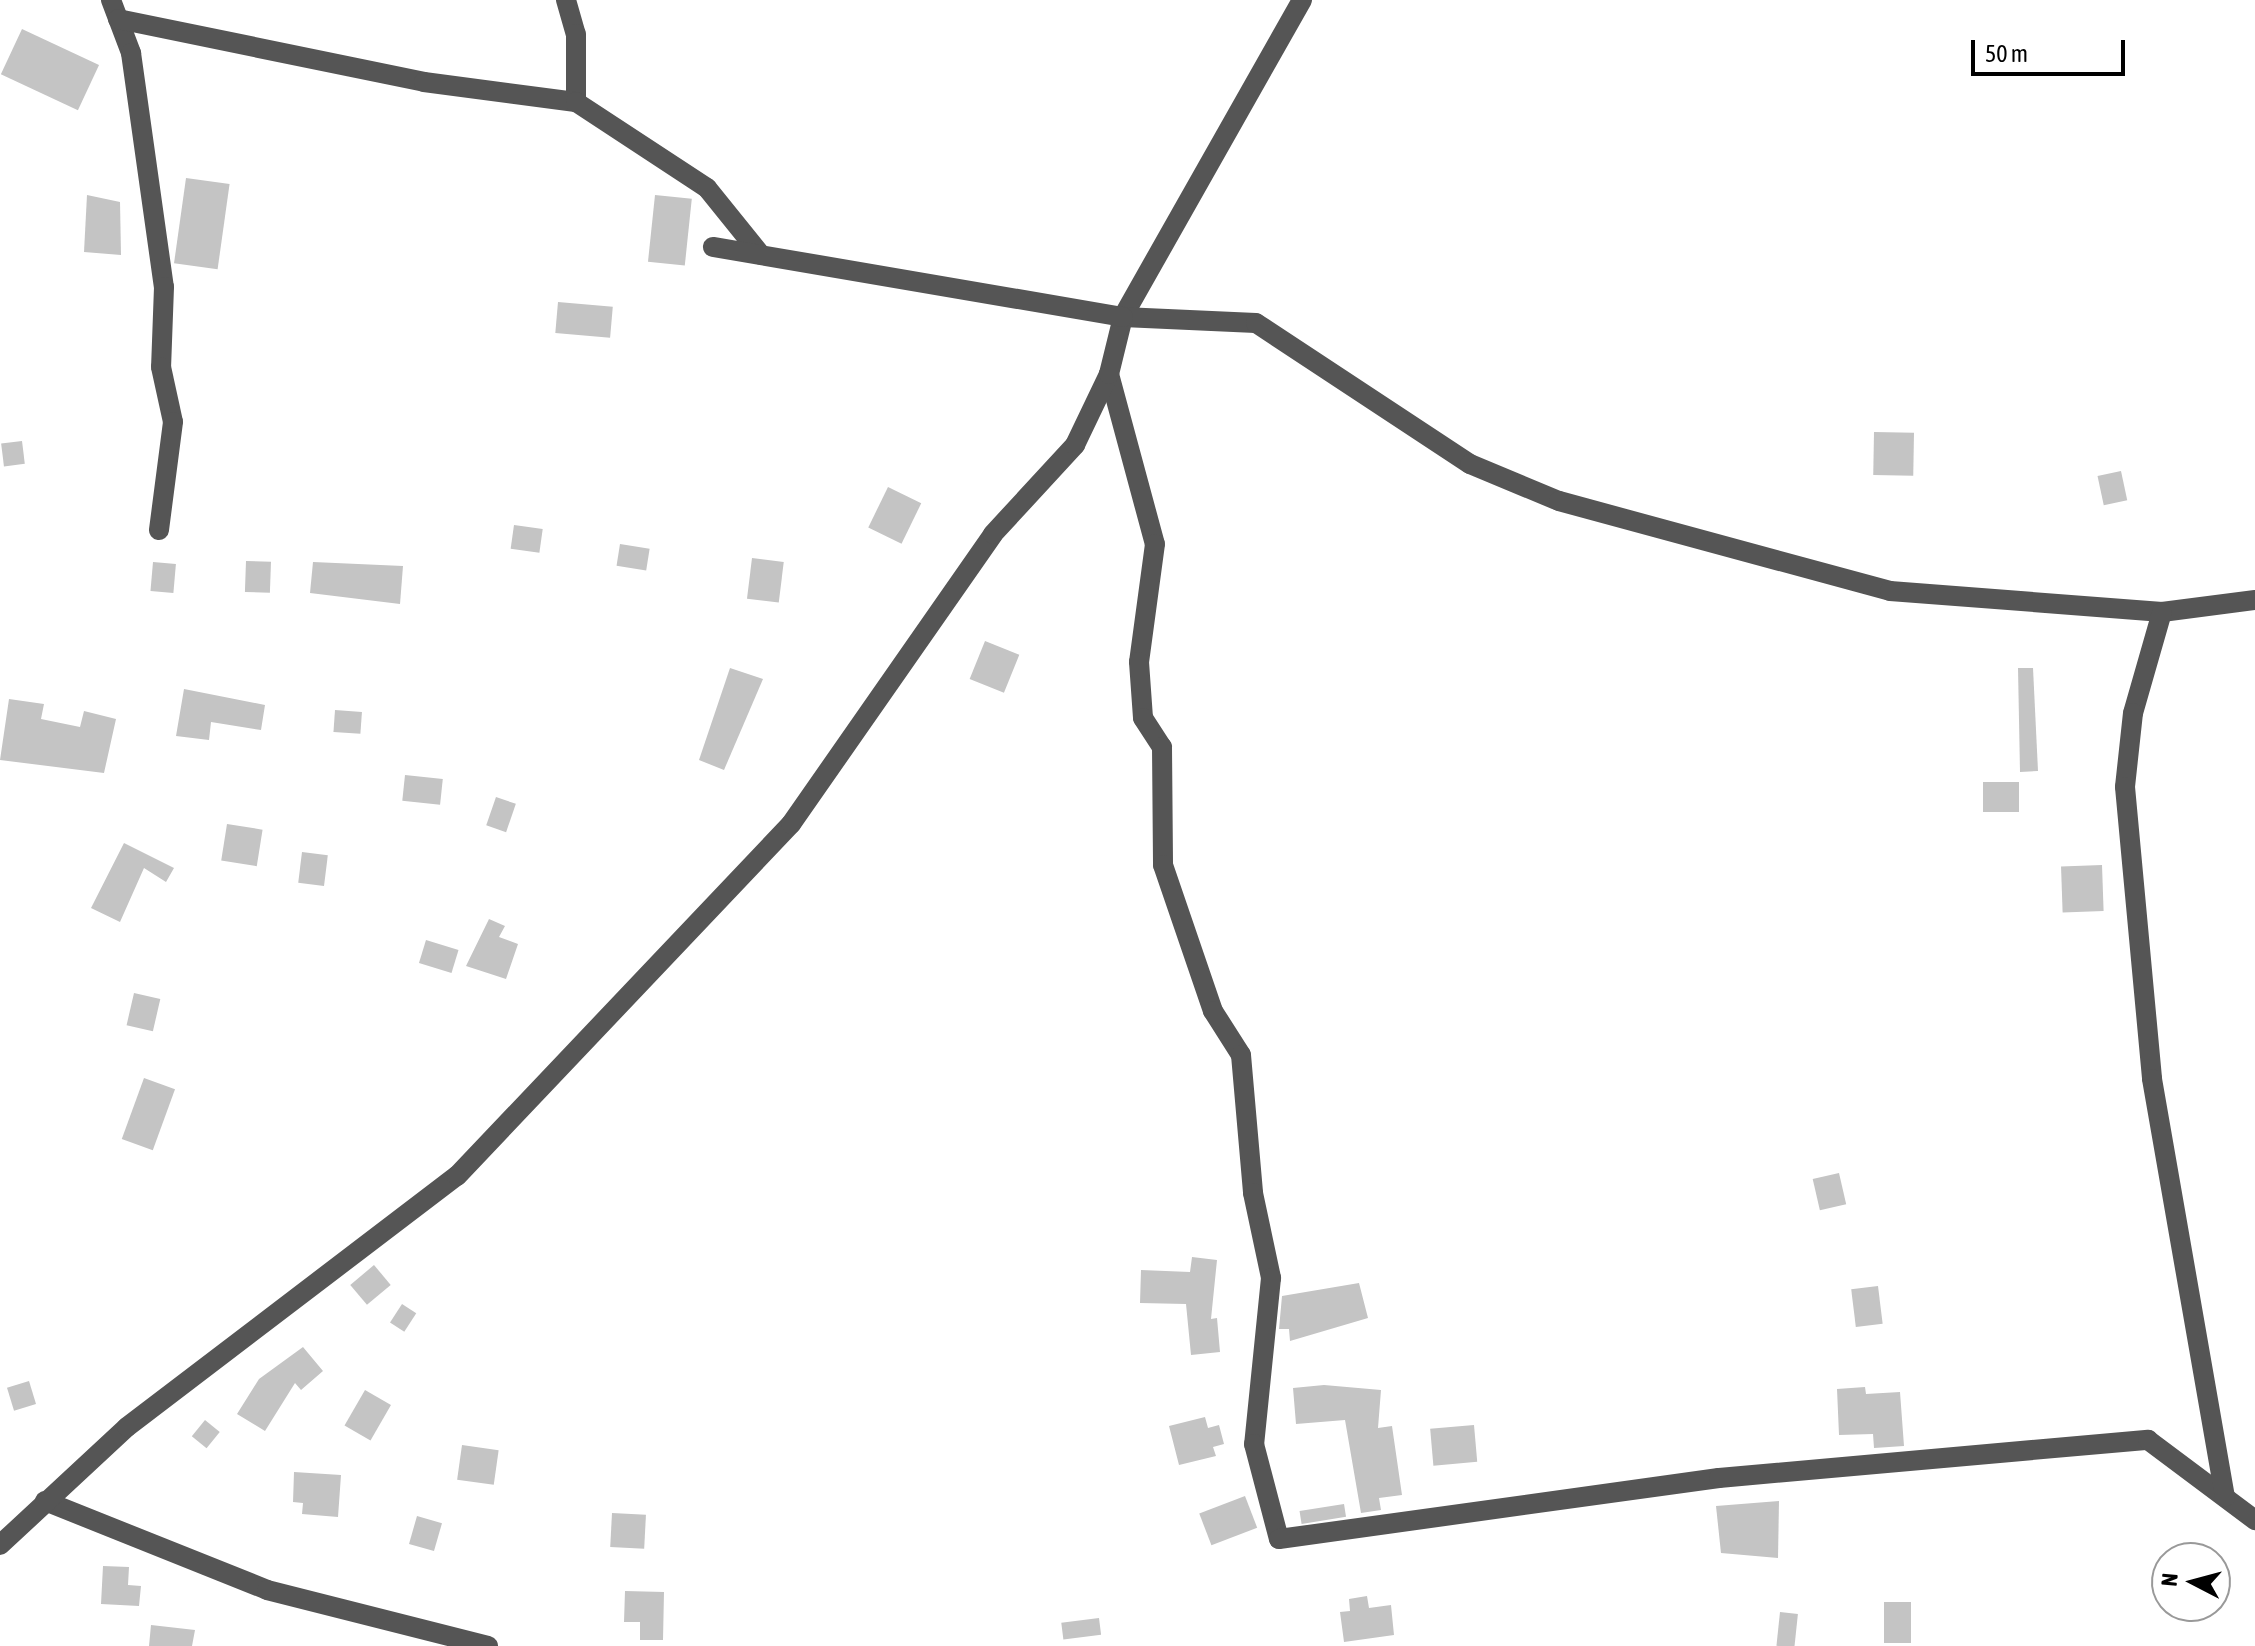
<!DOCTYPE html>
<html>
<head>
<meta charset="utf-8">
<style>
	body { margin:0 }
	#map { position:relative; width:2255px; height:1646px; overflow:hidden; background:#fff; font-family:"Asap Condensed",sans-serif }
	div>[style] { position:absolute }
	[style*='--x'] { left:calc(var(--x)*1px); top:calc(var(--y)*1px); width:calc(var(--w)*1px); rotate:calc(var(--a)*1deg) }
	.building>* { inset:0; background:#c4c4c4; transform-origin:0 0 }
	.minor>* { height:20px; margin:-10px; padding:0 10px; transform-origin:10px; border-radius:10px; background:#555 }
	span { translate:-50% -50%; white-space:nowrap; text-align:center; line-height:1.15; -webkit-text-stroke:8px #fff; paint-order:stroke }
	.north { position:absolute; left:2151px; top:1542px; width:80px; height:80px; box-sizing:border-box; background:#fff; border:2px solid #999; border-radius:50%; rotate:276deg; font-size:22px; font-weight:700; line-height:32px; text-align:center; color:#000 }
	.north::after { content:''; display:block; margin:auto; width:28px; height:36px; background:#000; clip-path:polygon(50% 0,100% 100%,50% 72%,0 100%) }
	.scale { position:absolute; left:1971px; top:40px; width:154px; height:36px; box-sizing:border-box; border:4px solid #000; border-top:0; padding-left:10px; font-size:24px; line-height:28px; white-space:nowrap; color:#000; -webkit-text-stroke:6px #fff; paint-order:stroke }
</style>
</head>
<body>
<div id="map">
	<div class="building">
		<i style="left:22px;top:29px;width:85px;height:50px;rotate:25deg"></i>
		<i style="left:186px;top:178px;width:44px;height:86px;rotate:8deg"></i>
		<i style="clip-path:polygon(87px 195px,120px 202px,121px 255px,84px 252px)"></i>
		<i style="left:655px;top:195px;width:37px;height:67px;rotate:6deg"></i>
		<i style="left:558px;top:302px;width:55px;height:31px;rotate:5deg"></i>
		<i style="left:1874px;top:432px;width:40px;height:43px;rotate:1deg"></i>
		<i style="left:22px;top:441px;width:23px;height:21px;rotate:83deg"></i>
		<i style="left:2121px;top:471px;width:30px;height:24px;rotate:78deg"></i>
		<i style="left:888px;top:487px;width:37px;height:45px;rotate:26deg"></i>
		<i style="left:514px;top:525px;width:29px;height:24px;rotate:8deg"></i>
		<i style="left:620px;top:544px;width:30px;height:22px;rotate:9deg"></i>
		<i style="left:752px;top:558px;width:32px;height:41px;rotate:7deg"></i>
		<i style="left:246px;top:561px;width:25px;height:31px;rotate:2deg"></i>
		<i style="left:153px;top:562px;width:23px;height:29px;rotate:5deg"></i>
		<i style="clip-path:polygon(313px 562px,403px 566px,400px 604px,310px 593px)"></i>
		<i style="left:985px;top:641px;width:37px;height:41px;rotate:22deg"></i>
		<i style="clip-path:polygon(730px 668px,763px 679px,724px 770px,699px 760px)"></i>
		<i style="clip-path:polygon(2018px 668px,2033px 668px,2038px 771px,2020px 772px)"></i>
		<i style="clip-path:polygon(184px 689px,265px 705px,261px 730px,211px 722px,209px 740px,176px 736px)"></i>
		<i style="clip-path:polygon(9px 699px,44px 704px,41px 719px,80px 727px,84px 711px,116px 719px,104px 773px,0 760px)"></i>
		<i style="left:335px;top:710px;width:27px;height:22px;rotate:4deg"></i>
		<i style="left:405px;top:775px;width:38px;height:26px;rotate:6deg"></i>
		<i style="left:1983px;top:782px;width:36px;height:30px"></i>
		<i style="left:496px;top:797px;width:21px;height:30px;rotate:19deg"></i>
		<i style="left:227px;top:824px;width:36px;height:37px;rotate:9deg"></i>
		<i style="clip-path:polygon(124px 843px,174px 868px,166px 882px,144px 868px,120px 922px,91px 908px)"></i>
		<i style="left:302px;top:852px;width:26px;height:31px;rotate:7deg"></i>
		<i style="left:2102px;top:865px;width:46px;height:41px;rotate:88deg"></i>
		<i style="clip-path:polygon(489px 919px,505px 926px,499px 937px,518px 944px,506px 979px,466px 966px)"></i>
		<i style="left:426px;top:940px;width:34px;height:24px;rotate:17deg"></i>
		<i style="left:134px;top:993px;width:27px;height:33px;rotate:13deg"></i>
		<i style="left:144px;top:1078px;width:33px;height:65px;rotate:20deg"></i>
		<i style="left:1839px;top:1173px;width:32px;height:27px;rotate:77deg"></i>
		<i style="clip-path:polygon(1192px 1257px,1217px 1260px,1211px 1319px,1217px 1318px,1220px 1352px,1191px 1355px,1186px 1304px,1140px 1303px,1141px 1270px,1190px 1272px)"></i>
		<i style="left:374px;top:1265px;width:26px;height:31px;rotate:50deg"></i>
		<i style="clip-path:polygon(1359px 1283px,1368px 1318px,1290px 1341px,1289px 1329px,1279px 1329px,1282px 1296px)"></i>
		<i style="left:1878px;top:1286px;width:38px;height:27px;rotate:83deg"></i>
		<i style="left:402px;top:1304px;width:17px;height:22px;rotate:33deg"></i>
		<i style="clip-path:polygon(303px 1347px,323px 1371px,301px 1390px,295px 1383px,265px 1431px,237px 1414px,259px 1379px)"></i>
		<i style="left:29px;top:1381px;width:24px;height:23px;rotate:73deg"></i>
		<i style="clip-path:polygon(1324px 1385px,1381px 1390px,1378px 1428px,1392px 1426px,1402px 1495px,1379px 1498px,1381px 1510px,1361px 1513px,1345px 1420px,1296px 1424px,1293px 1388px)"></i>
		<i style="clip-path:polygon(1865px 1387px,1866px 1394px,1900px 1392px,1904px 1446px,1874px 1448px,1873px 1434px,1839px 1435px,1837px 1389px)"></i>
		<i style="left:365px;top:1390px;width:30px;height:41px;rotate:30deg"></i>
		<i style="clip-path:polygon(1205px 1417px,1208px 1428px,1219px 1425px,1224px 1444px,1213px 1447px,1216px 1456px,1179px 1465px,1169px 1426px)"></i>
		<i style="left:205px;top:1420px;width:19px;height:21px;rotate:39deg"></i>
		<i style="left:1474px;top:1425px;width:37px;height:44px;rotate:85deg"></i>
		<i style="left:462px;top:1445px;width:37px;height:35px;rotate:8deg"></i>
		<i style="clip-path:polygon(294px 1472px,341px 1475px,338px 1517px,302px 1514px,303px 1503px,293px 1502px)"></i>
		<i style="left:1245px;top:1496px;width:34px;height:49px;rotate:69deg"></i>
		<i style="clip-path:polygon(1779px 1501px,1778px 1558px,1721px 1553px,1716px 1506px)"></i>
		<i style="left:1344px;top:1504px;width:13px;height:45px;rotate:81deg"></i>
		<i style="left:612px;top:1513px;width:34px;height:34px;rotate:3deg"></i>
		<i style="left:417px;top:1516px;width:26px;height:29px;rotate:16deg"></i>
		<i style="clip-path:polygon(103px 1566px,129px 1567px,128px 1585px,141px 1586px,139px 1606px,101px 1604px)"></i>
		<i style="clip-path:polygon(625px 1591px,664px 1592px,663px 1640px,640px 1640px,640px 1622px,624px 1622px)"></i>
		<i style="clip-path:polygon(1367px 1596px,1369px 1608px,1391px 1605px,1394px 1635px,1344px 1642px,1340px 1612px,1350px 1611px,1349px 1599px)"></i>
		<i style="left:1884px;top:1602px;width:27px;height:41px"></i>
		<i style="left:1780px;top:1612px;width:18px;height:34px;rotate:6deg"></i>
		<i style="left:1099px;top:1618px;width:17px;height:38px;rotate:83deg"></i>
		<i style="clip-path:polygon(151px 1625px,195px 1630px,192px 1646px,149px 1646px)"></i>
	</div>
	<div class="minor">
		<i style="--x:111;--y:0;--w:57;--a:69.3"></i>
		<i style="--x:131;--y:53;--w:236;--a:82"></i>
		<i style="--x:164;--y:287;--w:80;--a:92.1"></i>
		<i style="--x:161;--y:367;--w:56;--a:77.7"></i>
		<i style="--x:173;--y:422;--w:109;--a:97.4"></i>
		<i style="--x:566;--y:0;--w:35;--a:74"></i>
		<i style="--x:576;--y:34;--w:68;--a:90"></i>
		<i style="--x:1302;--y:0;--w:364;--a:119.5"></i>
		<i style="--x:1123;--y:317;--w:133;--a:2.6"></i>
		<i style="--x:1256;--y:323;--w:256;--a:33.4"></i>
		<i style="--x:1470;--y:464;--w:96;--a:22.6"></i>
		<i style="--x:1559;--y:501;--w:343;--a:15.2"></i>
		<i style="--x:1890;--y:591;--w:273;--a:4.4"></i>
		<i style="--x:2162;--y:612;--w:94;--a:-7.4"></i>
		<i style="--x:118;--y:19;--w:312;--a:11.6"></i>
		<i style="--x:424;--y:82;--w:153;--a:7.5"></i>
		<i style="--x:576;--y:102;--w:157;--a:33.3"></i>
		<i style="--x:707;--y:188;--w:86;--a:51.1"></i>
		<i style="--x:1109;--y:374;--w:176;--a:74.9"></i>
		<i style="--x:1155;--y:544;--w:119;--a:97.7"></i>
		<i style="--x:1139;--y:662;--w:56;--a:85.9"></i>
		<i style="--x:1143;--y:718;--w:35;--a:57"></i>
		<i style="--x:1162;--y:747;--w:118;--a:89.5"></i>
		<i style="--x:1163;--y:865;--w:154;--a:71.1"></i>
		<i style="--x:1213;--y:1011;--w:52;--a:57.5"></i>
		<i style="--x:1241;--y:1055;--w:139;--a:85"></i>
		<i style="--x:1253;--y:1193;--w:87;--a:78"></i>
		<i style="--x:1271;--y:1278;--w:167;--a:95.8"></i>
		<i style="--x:1254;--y:1444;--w:98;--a:75.3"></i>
		<i style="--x:1279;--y:1539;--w:444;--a:-7.9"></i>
		<i style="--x:1719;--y:1478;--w:431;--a:-5.1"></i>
		<i style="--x:2148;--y:1440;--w:134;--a:36.8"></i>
		<i style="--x:2162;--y:612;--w:105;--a:106"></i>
		<i style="--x:2133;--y:713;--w:74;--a:96.2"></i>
		<i style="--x:2125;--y:787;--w:293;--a:84.7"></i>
		<i style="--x:2152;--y:1079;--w:424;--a:80.1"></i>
		<i style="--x:45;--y:1501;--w:239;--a:21.8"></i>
		<i style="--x:267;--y:1590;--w:228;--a:14.2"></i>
		<i style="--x:0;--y:1545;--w:173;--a:-42.9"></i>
		<i style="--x:127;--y:1427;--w:415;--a:-37.3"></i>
		<i style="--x:457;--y:1176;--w:485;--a:-46.5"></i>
		<i style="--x:791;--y:824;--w:353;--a:-55.1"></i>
		<i style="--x:993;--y:534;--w:121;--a:-47.3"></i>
		<i style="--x:1075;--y:445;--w:79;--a:-64.4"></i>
		<i style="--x:1109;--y:374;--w:59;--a:-76.2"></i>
		<i style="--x:1123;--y:317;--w:416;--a:-170.3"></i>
	</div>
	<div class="north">N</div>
	<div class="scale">50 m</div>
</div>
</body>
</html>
